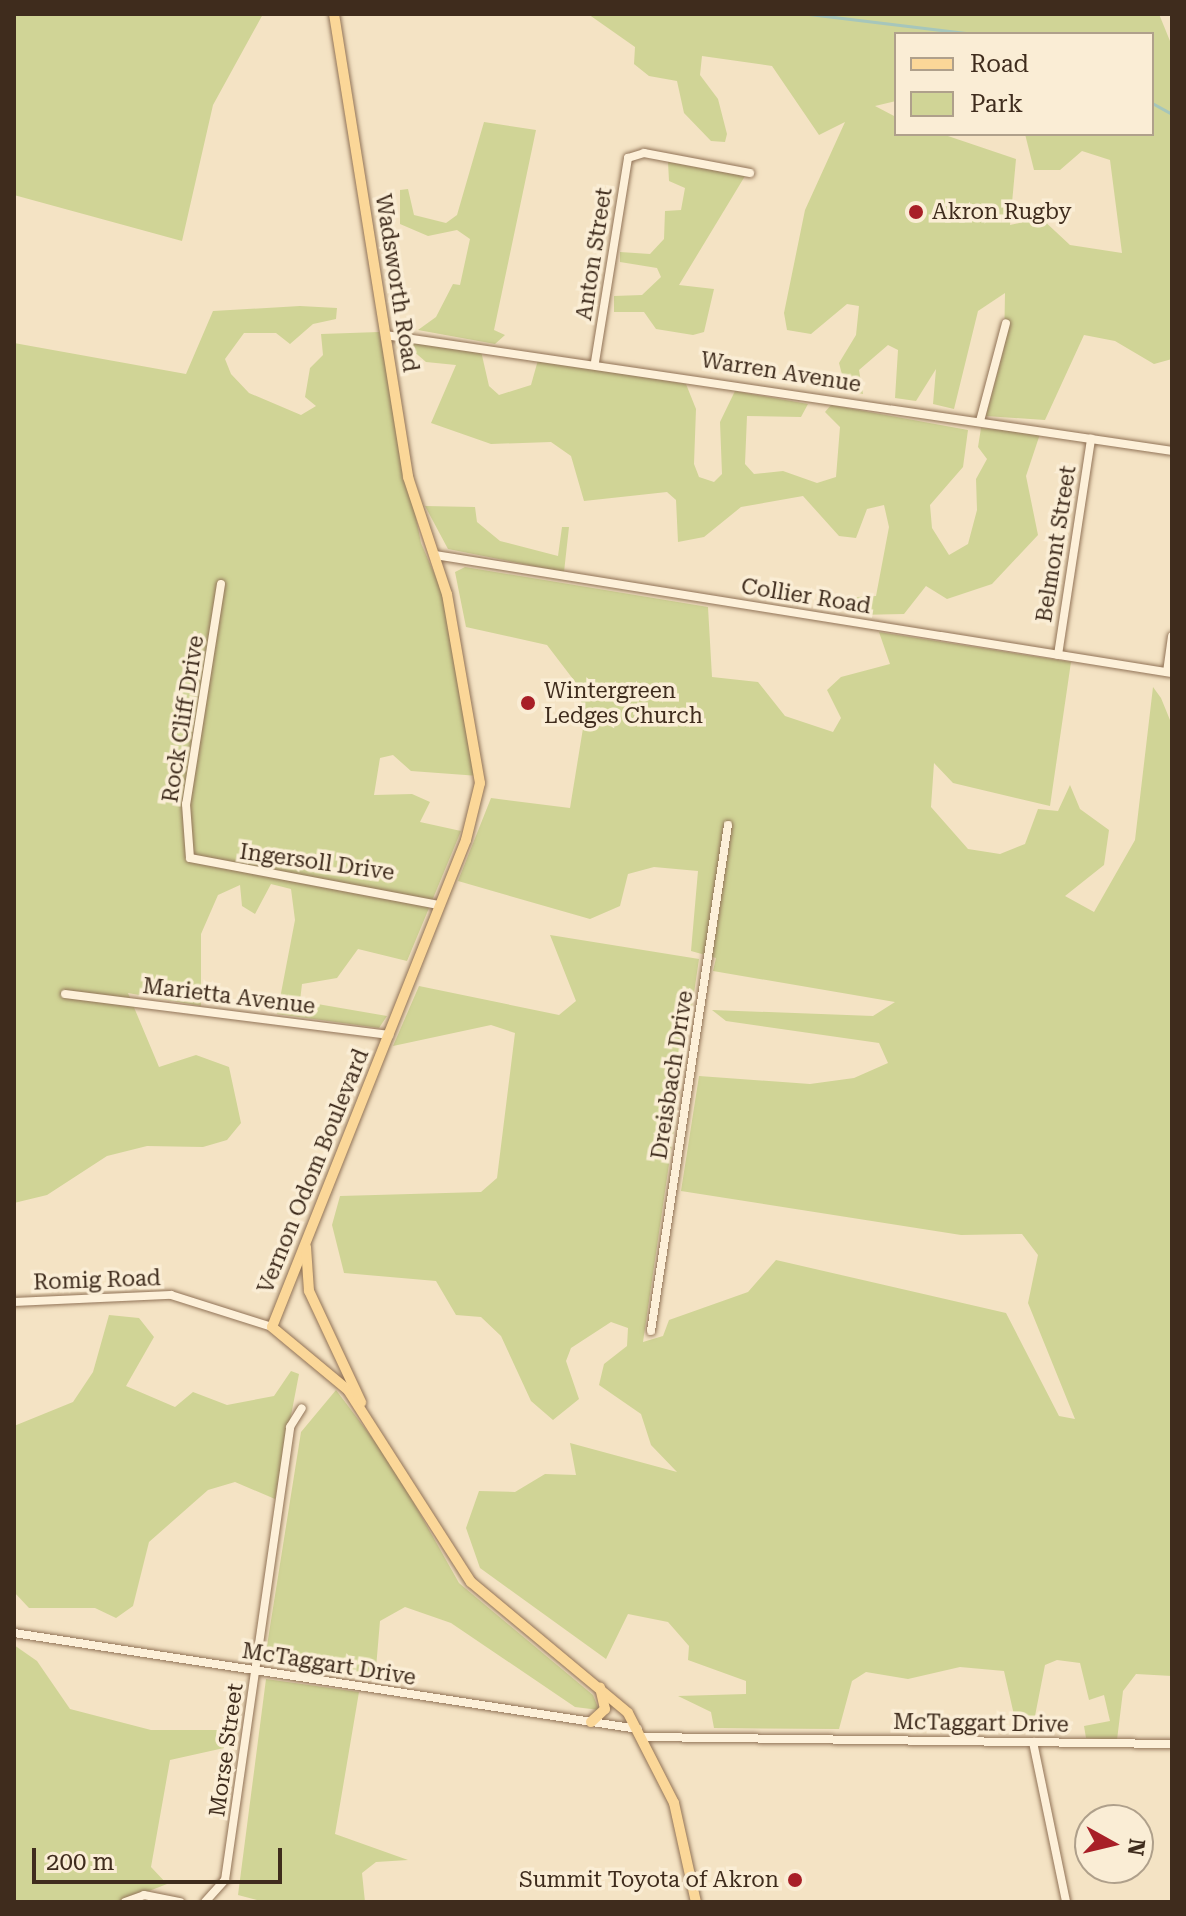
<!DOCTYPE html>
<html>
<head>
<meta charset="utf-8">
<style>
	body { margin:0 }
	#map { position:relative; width:1186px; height:1916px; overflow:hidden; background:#f4e3c4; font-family:"Roboto Serif",serif }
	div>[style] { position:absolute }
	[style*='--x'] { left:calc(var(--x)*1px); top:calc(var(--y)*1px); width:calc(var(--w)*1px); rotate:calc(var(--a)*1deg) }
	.green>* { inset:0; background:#d0d496 }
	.stream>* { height:3px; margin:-1.5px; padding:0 1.5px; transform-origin:1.5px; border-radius:1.5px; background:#a6c6bb }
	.roads { filter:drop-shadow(0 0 2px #917357) drop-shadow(0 0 2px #917357) }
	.minor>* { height:8px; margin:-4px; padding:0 4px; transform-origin:4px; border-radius:4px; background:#fdf0d9 }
	.major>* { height:10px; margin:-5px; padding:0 5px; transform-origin:5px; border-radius:5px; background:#fbd798 }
	.dots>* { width:22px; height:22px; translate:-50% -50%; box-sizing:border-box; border:4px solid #faedd5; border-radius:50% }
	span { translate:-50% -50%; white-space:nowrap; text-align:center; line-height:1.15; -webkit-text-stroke:7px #faedd5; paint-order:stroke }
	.poi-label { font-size:22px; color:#3f2c1d }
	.left { translate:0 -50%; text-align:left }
	.right { translate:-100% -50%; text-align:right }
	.street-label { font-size:22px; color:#3f2c1d }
	.frame { position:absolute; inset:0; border:16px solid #3f2c1d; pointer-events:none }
	.legend { position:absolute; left:894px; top:32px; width:260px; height:104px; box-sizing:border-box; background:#faedd5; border:2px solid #afa08b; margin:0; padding:10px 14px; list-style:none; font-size:24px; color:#3f2c1d }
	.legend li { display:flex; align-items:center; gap:16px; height:40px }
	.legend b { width:40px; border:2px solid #afa08b }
	.north { position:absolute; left:1074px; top:1804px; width:80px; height:80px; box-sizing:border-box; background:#faedd5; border:2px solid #afa08b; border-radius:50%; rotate:98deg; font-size:22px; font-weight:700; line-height:32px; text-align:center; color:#3f2c1d }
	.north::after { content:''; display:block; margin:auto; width:28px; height:36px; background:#a81f27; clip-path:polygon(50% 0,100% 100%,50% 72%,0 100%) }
	.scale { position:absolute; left:32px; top:1848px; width:250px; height:36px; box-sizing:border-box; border:4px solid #3f2c1d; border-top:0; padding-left:10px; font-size:24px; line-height:28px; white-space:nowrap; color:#3f2c1d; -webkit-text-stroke:6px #faedd5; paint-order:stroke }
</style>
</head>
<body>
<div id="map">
	<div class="green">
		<i style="clip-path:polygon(14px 14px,263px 14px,213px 105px,182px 241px,14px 195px)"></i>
		<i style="clip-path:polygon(evenodd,588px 14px,1159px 14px,1172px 46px,1172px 359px,1154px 364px,1115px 341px,1084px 335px,1045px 420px,986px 416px,1004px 348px,1005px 293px,978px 311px,954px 409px,933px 404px,936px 369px,916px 401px,895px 398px,898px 350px,888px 345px,859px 370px,863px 394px,846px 390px,839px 363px,856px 335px,859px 306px,847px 304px,811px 334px,787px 330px,784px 313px,805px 210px,845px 122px,819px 135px,772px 66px,702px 56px,700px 75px,718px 99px,727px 134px,725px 142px,711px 141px,684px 113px,677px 81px,649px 76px,634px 64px,635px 47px,588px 14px,896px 34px,1152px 34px,1152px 134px,1025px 134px,1034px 170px,1060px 170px,1082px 151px,1110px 160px,1122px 253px,1070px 245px,1041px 218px,1010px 225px,1016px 159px,942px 134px,896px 134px,896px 117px,875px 106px,896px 101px,896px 34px)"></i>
		<i style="clip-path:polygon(484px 122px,536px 130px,494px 330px,505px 335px,495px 344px,418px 330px,436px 317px,453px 284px,460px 285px,470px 239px,457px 230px,428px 236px,400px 224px,400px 190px,408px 189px,414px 215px,446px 223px,457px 215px)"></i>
		<i style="clip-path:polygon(668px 162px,745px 176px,679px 285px,714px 289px,704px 332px,693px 335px,656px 329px,644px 312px,614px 312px,614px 296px,642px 295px,661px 277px,657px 268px,620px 262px,620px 252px,650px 254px,664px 239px,665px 211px,681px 210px,685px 188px,669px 181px)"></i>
		<i style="clip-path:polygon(300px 306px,337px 308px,336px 319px,313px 324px,290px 344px,276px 333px,244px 333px,225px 359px,231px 374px,249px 393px,301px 415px,316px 406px,305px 397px,310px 368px,323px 355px,321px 334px,379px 332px,421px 543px,450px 610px,479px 776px,411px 771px,393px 755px,380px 758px,374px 795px,412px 794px,430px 802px,420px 822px,461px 831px,407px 961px,358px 949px,337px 978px,302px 984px,300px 1001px,387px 1016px,379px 1028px,277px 1014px,295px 920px,291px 889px,271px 884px,255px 914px,242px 906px,240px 885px,218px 895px,201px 934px,201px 1006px,128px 993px,159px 1067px,196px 1055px,229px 1067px,241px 1123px,227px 1140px,203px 1147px,147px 1146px,107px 1156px,47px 1195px,14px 1203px,14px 343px,186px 374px,213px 311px)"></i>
		<i style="clip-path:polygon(403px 342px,481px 351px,489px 386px,499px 395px,531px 385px,538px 360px,686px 384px,696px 409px,694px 464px,699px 477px,714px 482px,722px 474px,720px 422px,735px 391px,808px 404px,801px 417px,747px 416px,745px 464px,754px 474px,783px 471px,817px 483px,836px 477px,840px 427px,825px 412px,831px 405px,968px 430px,963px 467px,930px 505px,932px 528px,949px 555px,968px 544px,977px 510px,976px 479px,987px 459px,978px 447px,981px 428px,1040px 434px,1026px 476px,1038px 535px,992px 584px,947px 599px,926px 586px,904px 614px,857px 615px,849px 607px,857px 597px,876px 596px,889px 527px,884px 505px,867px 509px,856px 538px,839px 536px,803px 496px,741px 507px,704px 537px,678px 542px,676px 500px,667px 492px,584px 501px,571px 456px,551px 442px,491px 444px,431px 423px,456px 365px,426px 362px)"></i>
		<i style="clip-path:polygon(425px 506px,475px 507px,477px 522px,500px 541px,558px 556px,562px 527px,569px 527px,564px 572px,448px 549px)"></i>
		<i style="clip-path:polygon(465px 567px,708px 607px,712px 677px,758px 682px,785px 716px,833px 732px,841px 718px,827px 690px,841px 677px,890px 664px,879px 632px,1071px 662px,1050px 806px,953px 783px,934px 763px,931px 807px,968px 849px,1000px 854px,1025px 844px,1038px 809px,1058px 811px,1070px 785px,1080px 809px,1109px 830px,1104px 865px,1065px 896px,1094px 912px,1135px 840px,1153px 687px,1161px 698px,1172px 725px,1172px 1676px,1136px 1674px,1123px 1691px,1117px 1740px,1086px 1738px,1084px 1726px,1110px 1721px,1104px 1695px,1089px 1700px,1080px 1663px,1057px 1660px,1045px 1665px,1034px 1721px,1014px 1715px,1004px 1671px,960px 1667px,908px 1679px,866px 1672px,852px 1681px,839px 1729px,714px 1728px,711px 1712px,678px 1696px,746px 1694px,746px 1681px,688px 1660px,689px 1646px,668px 1622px,628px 1614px,606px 1659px,480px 1568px,466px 1528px,479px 1491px,515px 1492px,545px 1474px,576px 1475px,570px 1443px,677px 1472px,651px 1445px,641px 1414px,599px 1385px,604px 1364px,627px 1346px,628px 1328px,611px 1322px,571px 1348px,566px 1361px,579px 1399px,553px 1420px,531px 1401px,501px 1336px,481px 1317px,456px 1315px,436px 1281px,344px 1273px,332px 1225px,340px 1196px,481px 1192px,497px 1178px,515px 1033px,491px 1025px,393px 1046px,419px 986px,559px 1015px,576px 1001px,550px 935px,699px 959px,643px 1342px,663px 1336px,669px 1320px,748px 1292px,776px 1260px,1006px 1313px,1059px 1416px,1075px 1419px,1028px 1303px,1038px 1255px,1022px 1234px,961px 1235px,681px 1191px,699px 1076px,810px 1084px,854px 1078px,888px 1063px,879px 1043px,726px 1021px,712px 1010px,873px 1016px,895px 1002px,713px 971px,716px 958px,691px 951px,698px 871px,654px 867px,628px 874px,620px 906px,590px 919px,458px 881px,491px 798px,570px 808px,585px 716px,576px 683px,547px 645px,466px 627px,455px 572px)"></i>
		<i style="clip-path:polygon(109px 1315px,139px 1318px,154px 1337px,126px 1386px,175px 1407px,193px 1392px,227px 1405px,274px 1396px,291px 1371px,299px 1374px,275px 1499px,235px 1482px,208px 1490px,149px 1542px,133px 1606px,116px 1618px,95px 1608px,29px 1608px,14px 1592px,14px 1426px,73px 1402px,93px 1372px)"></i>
		<i style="clip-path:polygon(336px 1390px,392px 1464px,459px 1583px,593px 1695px,599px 1710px,575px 1707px,451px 1623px,405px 1607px,380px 1621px,376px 1668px,366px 1676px,274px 1663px,266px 1652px,301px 1432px)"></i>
		<i style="clip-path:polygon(14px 1645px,37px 1661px,70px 1709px,151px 1730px,240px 1730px,224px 1748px,170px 1760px,151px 1867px,167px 1884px,121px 1902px,14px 1902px)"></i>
		<i style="clip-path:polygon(266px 1679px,359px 1692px,335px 1834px,408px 1860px,376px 1862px,362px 1873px,365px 1902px,265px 1902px,238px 1895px)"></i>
	</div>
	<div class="stream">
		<i style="--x:809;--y:14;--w:166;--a:6.9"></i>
		<i style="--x:1152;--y:103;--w:23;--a:29"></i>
	</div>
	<div class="roads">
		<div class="minor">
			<i style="--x:385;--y:335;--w:796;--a:8.38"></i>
			<i style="--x:595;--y:362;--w:207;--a:-80.8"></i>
			<i style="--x:628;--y:158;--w:17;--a:-17"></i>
			<i style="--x:644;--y:153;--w:108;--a:10.7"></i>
			<i style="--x:980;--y:421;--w:101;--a:-75.1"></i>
			<i style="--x:435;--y:555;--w:746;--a:9.1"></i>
			<i style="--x:221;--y:584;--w:223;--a:99"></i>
			<i style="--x:186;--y:804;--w:54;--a:85.8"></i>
			<i style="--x:190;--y:858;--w:253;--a:10.7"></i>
			<i style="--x:1058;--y:655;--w:219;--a:-81.3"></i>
			<i style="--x:1167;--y:672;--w:36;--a:-82"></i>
			<i style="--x:65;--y:994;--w:327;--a:7.2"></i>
			<i style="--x:14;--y:1302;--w:157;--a:-2.6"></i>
			<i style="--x:171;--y:1295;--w:106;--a:17.6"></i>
			<i style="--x:651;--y:1331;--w:512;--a:-81.35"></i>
			<i style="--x:14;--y:1633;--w:631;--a:8.75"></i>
			<i style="--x:644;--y:1737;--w:528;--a:0.76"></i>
			<i style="--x:1033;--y:1742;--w:163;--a:78.3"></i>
			<i style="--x:125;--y:1902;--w:20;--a:-20"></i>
			<i style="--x:144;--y:1895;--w:37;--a:11"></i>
			<i style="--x:205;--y:1902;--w:30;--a:-48"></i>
			<i style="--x:225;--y:1880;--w:458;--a:-81.8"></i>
			<i style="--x:290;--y:1427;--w:22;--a:-58"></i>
		</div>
		<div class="major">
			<i style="--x:334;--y:14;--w:469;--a:80.9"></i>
			<i style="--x:408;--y:477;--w:123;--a:71.6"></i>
			<i style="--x:447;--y:594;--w:192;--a:80.1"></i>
			<i style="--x:480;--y:783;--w:59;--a:103.8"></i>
			<i style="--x:466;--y:840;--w:524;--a:111.72"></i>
			<i style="--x:272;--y:1327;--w:99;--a:39.7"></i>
			<i style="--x:348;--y:1390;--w:228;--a:57.4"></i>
			<i style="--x:471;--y:1582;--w:204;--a:39.8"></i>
			<i style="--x:628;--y:1713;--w:101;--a:62.9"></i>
			<i style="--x:674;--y:1803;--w:101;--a:77.5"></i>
			<i style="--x:306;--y:1247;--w:44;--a:86.1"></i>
			<i style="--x:309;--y:1291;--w:123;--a:64.9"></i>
			<i style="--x:591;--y:1722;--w:19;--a:-43"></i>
			<i style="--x:605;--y:1709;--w:22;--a:-103"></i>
		</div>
	</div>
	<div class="dots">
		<i style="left:916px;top:212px;background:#a81f27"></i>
		<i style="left:528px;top:703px;background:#a81f27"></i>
		<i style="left:795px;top:1880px;background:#a81f27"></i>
	</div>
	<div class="poi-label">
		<span class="left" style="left:932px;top:212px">Akron Rugby</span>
		<span class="left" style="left:544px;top:703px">Wintergreen<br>Ledges Church</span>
		<span class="right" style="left:779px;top:1880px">Summit Toyota of Akron</span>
	</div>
	<div class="street-label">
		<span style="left:594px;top:254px;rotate:-81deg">Anton Street</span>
		<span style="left:397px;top:283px;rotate:81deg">Wadsworth Road</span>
		<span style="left:781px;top:372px;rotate:9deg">Warren Avenue</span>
		<span style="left:1056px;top:544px;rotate:-81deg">Belmont Street</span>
		<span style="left:806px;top:596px;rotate:9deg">Collier Road</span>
		<span style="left:183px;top:719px;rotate:-81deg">Rock Cliff Drive</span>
		<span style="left:317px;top:862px;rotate:8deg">Ingersoll Drive</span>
		<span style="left:229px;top:996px;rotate:7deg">Marietta Avenue</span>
		<span style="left:672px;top:1075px;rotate:-81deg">Dreisbach Drive</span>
		<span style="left:313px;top:1171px;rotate:-68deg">Vernon Odom Boulevard</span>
		<span style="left:97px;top:1280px;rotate:-2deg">Romig Road</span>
		<span style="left:329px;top:1664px;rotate:9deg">McTaggart Drive</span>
		<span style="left:981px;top:1723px;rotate:1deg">McTaggart Drive</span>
		<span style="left:226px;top:1750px;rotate:-82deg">Morse Street</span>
	</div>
	<div class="frame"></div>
	<ul class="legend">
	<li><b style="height:10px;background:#fbd798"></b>Road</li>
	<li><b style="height:22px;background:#d0d496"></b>Park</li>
	</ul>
	<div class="north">N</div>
	<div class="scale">200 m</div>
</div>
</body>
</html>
